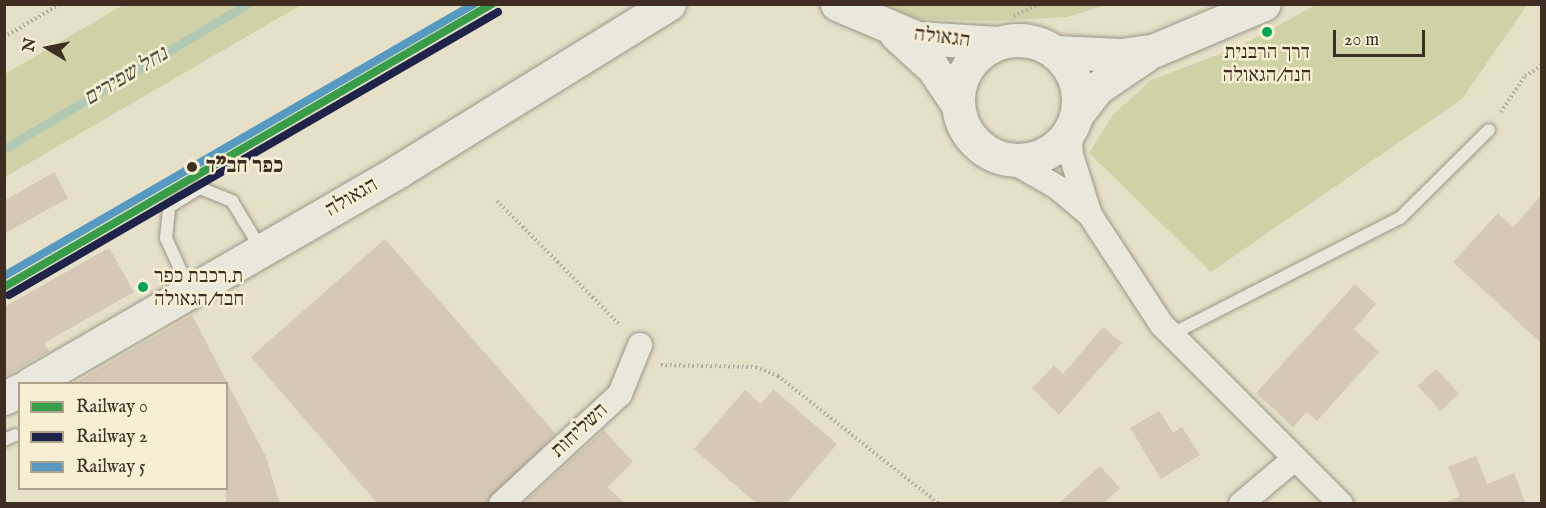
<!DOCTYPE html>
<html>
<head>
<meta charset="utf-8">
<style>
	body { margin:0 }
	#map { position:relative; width:1546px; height:508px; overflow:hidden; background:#e6e0c9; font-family:"IM FELL English","Frank Ruhl Libre",serif }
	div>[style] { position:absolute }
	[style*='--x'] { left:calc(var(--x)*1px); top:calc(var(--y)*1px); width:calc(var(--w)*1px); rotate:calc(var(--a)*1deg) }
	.green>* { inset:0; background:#d1d1a8 }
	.stream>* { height:9px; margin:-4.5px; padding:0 4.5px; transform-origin:4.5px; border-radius:4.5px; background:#b2cab4 }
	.building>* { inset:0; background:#d5c8b6; transform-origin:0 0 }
	.path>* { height:4px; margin-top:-2px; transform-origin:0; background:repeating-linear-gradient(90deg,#aca89e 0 1.5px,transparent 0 4.5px) }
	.roads { filter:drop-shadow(0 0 2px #9c9688) drop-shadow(0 0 2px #9c9688) }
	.lane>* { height:12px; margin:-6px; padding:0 6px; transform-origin:6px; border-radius:6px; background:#eae7dc }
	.street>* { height:24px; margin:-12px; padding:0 12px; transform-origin:12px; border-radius:12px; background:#eae7dc }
	.secondary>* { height:33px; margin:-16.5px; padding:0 16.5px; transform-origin:16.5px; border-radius:16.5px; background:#eae7dc }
	.secondary>.ring { margin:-16.5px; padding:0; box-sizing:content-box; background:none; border:33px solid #eae7dc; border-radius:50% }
	.rail-1>* { height:8px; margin:-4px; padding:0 4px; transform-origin:4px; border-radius:4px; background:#389d48 }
	.rail-2>* { height:8px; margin:-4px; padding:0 4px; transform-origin:4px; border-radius:4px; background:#1f234a }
	.rail-3>* { height:8px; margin:-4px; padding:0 4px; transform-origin:4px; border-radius:4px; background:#569ac1 }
	.dots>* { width:16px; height:16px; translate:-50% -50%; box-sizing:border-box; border:3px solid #f7efd3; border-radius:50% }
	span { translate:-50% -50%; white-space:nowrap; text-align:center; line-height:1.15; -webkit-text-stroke:5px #f7efd3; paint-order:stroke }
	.bus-label { font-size:20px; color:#3e2d21 }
	.left { translate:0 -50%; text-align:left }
	.street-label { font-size:21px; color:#3e2d21 }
	.stop-label { font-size:21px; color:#3e2d21; font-weight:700 }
	.water-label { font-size:22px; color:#565244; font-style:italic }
	.frame { position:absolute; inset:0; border:6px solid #3e2d21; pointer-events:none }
	.legend { position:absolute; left:18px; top:382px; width:210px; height:108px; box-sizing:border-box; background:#f7efd3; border:2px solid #ada18c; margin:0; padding:8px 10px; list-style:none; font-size:18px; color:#3e2d21 }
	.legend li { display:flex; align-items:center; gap:12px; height:30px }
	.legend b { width:30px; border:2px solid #ada18c }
	.north { position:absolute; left:18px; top:18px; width:60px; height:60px; -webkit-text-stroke:4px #f7efd3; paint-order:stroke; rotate:280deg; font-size:16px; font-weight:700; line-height:24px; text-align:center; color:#3e2d21 }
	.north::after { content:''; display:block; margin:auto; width:21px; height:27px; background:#3e2d21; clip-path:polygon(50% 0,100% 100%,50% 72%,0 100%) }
	.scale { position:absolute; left:1333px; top:30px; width:92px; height:27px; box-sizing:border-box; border:3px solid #3e2d21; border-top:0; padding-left:8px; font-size:18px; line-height:21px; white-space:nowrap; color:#3e2d21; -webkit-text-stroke:4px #f7efd3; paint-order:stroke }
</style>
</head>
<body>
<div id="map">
	<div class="green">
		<i style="clip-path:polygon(123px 5px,301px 5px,5px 177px,5px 74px)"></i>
		<i style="clip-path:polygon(885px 5px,1106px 5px,1067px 17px,994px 21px,917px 19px)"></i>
		<i style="clip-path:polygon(1316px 5px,1527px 5px,1462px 99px,1211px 272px,1089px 153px,1113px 115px,1151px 80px,1236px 48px)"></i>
	</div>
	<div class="stream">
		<i style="--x:4;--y:149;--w:283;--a:-30.8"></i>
	</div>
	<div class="building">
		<i style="clip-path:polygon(54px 172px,68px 198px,4px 234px,4px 201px)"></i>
		<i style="clip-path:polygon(1542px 195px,1542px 344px,1453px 262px,1498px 213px,1513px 227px)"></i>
		<i style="clip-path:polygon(385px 239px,556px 434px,487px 504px,378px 504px,251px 357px)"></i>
		<i style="clip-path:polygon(109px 248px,134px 292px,44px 343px,49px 351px,4px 377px,4px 307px)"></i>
		<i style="clip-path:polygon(1355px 284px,1376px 304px,1354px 329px,1379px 352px,1317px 421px,1307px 412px,1293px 427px,1256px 393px)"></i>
		<i style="clip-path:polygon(192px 315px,266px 457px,280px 504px,226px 504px,226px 384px,73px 384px)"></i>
		<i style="clip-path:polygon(1103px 327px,1122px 343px,1059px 415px,1032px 388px,1054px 365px,1063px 374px)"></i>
		<i style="left:1436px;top:369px;width:34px;height:25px;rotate:47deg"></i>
		<i style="clip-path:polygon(773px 389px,837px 444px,786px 504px,757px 504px,694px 449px,745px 390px,761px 404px)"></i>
		<i style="clip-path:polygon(1159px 411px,1173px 433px,1182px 427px,1200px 455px,1161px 479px,1130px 428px)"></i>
		<i style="clip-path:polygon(604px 430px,633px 462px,607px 487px,626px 504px,523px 504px)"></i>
		<i style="clip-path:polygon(1476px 456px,1487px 484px,1514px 473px,1526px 504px,1442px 504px,1460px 496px,1448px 467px)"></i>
		<i style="clip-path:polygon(1100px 466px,1120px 488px,1103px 504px,1058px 504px)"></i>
	</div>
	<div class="path">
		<i style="--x:1014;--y:16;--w:29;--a:-25"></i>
		<i style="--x:4;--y:37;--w:65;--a:-30.5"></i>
		<i style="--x:1501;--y:112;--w:43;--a:-56.3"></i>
		<i style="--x:1525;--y:76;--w:20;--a:-33"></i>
		<i style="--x:497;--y:201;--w:176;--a:45.2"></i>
		<i style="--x:661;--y:365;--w:95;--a:1.2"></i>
		<i style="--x:756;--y:367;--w:24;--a:22"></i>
		<i style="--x:778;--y:376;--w:206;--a:38.5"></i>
	</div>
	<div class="roads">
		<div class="lane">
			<i style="--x:190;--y:291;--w:58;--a:-114.4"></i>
			<i style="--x:166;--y:238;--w:31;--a:-84"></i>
			<i style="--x:169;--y:207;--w:36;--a:-32"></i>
			<i style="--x:200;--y:188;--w:35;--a:22"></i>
			<i style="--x:232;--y:201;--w:56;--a:58.9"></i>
			<i style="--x:1170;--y:335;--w:258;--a:-27"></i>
			<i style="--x:1400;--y:218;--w:125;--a:-44.7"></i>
			<i style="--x:4;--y:440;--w:12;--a:-24"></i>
		</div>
		<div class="street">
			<i style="--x:1070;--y:130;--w:25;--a:88"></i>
			<i style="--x:1071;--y:155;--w:63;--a:72.4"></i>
			<i style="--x:1090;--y:215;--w:131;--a:56.8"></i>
			<i style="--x:1162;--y:325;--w:253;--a:45"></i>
			<i style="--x:1008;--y:159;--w:56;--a:29.7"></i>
			<i style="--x:1057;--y:187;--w:40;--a:40"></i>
			<i style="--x:501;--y:504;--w:162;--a:-42.7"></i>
			<i style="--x:620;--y:394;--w:53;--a:-67.8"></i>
			<i style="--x:1241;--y:504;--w:68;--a:-40.2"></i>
		</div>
		<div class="secondary">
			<i style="--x:837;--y:4;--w:87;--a:23"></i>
			<i style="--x:917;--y:38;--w:81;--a:3.5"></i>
			<i style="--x:896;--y:34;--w:50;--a:42.6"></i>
			<i style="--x:933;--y:68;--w:45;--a:56"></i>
			<i class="ring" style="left:958px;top:40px;width:87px;height:87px"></i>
			<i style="--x:1055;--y:52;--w:66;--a:2.6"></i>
			<i style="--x:1121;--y:55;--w:34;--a:-8"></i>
			<i style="--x:1155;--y:50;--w:118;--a:-22.9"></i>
			<i style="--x:1077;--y:114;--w:33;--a:-52"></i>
			<i style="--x:1097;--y:88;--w:59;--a:-34"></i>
			<i style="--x:30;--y:384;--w:427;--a:-30"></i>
			<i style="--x:400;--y:170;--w:316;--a:-31.7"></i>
			<i style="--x:4;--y:398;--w:18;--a:-27"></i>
		</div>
	</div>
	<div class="rail-1">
		<i style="--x:4;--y:287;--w:564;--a:-30.11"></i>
	</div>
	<div class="rail-2">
		<i style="--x:9;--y:295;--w:565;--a:-30.06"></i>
	</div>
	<div class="rail-3">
		<i style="--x:4;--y:276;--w:543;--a:-30.06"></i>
	</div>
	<div class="dots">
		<i style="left:1267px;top:32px;background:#00a651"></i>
		<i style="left:192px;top:167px;background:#3e2d21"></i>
		<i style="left:143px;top:287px;background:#00a651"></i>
	</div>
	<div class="bus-label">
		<span style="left:1267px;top:64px">דרך הרבנית<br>חנה/הגאולה</span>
		<span class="left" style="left:154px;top:288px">ת.רכבת כפר<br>חבד/הגאולה</span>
	</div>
	<div class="street-label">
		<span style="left:942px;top:38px;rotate:7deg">הגאולה</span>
		<span style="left:352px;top:198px;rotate:-30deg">הגאולה</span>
		<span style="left:580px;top:431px;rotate:-43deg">השליחות</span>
	</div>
	<div class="stop-label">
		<span class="left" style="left:206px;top:167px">כפר חב"ד</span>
	</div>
	<div class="water-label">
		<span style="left:126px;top:77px;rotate:-31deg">נחל שפירים</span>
	</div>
	<div class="frame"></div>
	<ul class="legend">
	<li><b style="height:8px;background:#389d48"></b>Railway 0</li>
	<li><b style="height:8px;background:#1f234a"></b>Railway 2</li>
	<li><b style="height:8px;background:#569ac1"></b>Railway 5</li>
	</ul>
	<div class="north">N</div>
	<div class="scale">20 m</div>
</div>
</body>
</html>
